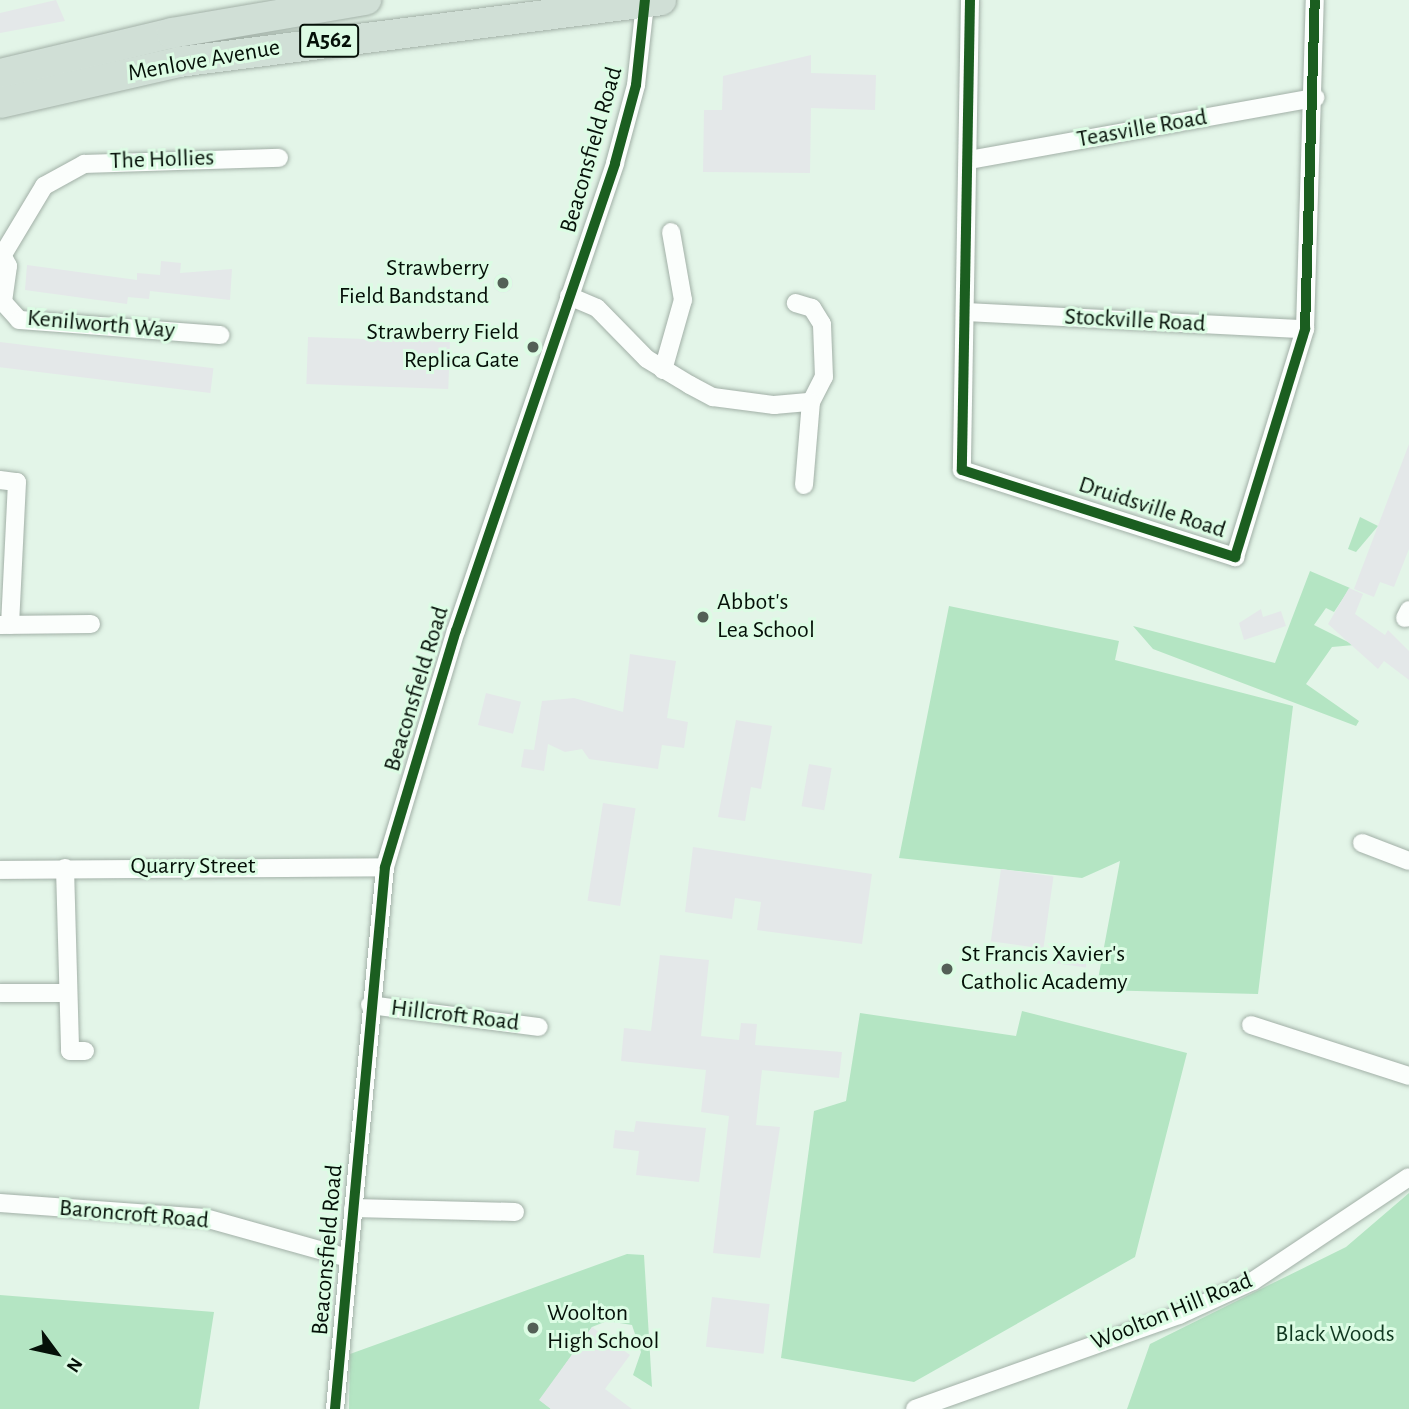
<!DOCTYPE html>
<html>
<head>
<meta charset="utf-8">
<style>
	body { margin:0 }
	#map { position:relative; width:1409px; height:1409px; overflow:hidden; background:#e3f5e8; font-family:"Alegreya Sans",sans-serif }
	div>[style] { position:absolute }
	[style*='--x'] { left:calc(var(--x)*1px); top:calc(var(--y)*1px); width:calc(var(--w)*1px); rotate:calc(var(--a)*1deg) }
	.green>* { inset:0; background:#b4e5c3 }
	.building>* { inset:0; background:#e4e8e9; transform-origin:0 0 }
	.round { border-radius:50% }
	.roads { filter:drop-shadow(0 0 2px #a2b0a7) drop-shadow(0 0 2px #a2b0a7) }
	.minor>* { height:18px; margin:-9px; padding:0 9px; transform-origin:9px; border-radius:9px; background:#fbfefc }
	.trunk>* { height:30px; margin:-15px; padding:0 15px; transform-origin:15px; border-radius:15px; background:#d0dfd6 }
	.cycleway>* { height:10px; margin:-5px; padding:0 5px; transform-origin:5px; border-radius:5px; background:#1b5e20 }
	.dots>* { width:19px; height:19px; translate:-50% -50%; box-sizing:border-box; border:4px solid #dcfce4; border-radius:50% }
	span { translate:-50% -50%; white-space:nowrap; text-align:center; line-height:1.15; -webkit-text-stroke:6px #dcfce4; paint-order:stroke }
	.shield-label span { padding:2px 5px; background:#dcfce4; border:2px solid; border-radius:5px; -webkit-text-stroke-width:0 }
	.shield-label { font-size:23px; color:#051008; font-weight:700 }
	.street-label { font-size:24px; color:#051008 }
	.poi-label { font-size:24px; color:#051008 }
	.right { translate:-100% -50%; text-align:right }
	.left { translate:0 -50%; text-align:left }
	.park-label { font-size:24px; color:#103820 }
	.north { position:absolute; left:21px; top:1318px; width:70px; height:70px; -webkit-text-stroke:5px #dcfce4; paint-order:stroke; rotate:123deg; font-size:19px; font-weight:700; line-height:28px; text-align:center; color:#051008 }
	.north::after { content:''; display:block; margin:auto; width:24px; height:32px; background:#051008; clip-path:polygon(50% 0,100% 100%,50% 72%,0 100%) }
</style>
</head>
<body>
<div id="map">
	<div class="green">
		<i style="clip-path:polygon(1360px 517px,1378px 526px,1356px 552px,1348px 549px)"></i>
		<i style="clip-path:polygon(1310px 571px,1350px 588px,1334px 612px,1326px 608px,1314px 625px,1354px 645px,1332px 647px,1306px 684px,1359px 721px,1356px 726px,1153px 649px,1133px 626px,1275px 663px)"></i>
		<i style="clip-path:polygon(949px 606px,1119px 641px,1115px 660px,1293px 706px,1258px 994px,1096px 990px,1120px 861px,1082px 878px,899px 858px)"></i>
		<i style="clip-path:polygon(1022px 1011px,1187px 1053px,1135px 1257px,914px 1382px,781px 1358px,814px 1111px,846px 1101px,860px 1013px,1016px 1036px)"></i>
		<i style="clip-path:polygon(1409px 1193px,1409px 1409px,1127px 1409px,1150px 1344px,1346px 1247px)"></i>
		<i style="clip-path:polygon(627px 1254px,644px 1255px,652px 1387px,633px 1375px,641px 1352px,632px 1325px,607px 1321px,592px 1327px,540px 1400px,551px 1409px,349px 1409px,350px 1354px)"></i>
		<i style="clip-path:polygon(0 1295px,214px 1312px,199px 1409px,0 1409px)"></i>
	</div>
	<div class="building">
		<i style="clip-path:polygon(56px 0,65px 21px,0 33px,0 13px)"></i>
		<i style="clip-path:polygon(811px 55px,811px 73px,876px 75px,875px 110px,811px 108px,810px 173px,703px 172px,704px 110px,722px 110px,723px 76px)"></i>
		<i style="clip-path:polygon(161px 261px,181px 263px,180px 273px,232px 269px,230px 300px,150px 291px,149px 299px,128px 297px,127px 304px,25px 290px,27px 265px,137px 280px,137px 273px,160px 275px)"></i>
		<i class="round" style="left:493px;top:273px;width:20px;height:20px"></i>
		<i style="left:308px;top:337px;width:142px;height:47px;rotate:2deg"></i>
		<i style="left:0;top:342px;width:215px;height:25px;rotate:7deg"></i>
		<i style="clip-path:polygon(1409px 444px,1409px 549px,1394px 587px,1380px 582px,1374px 597px,1354px 589px)"></i>
		<i style="clip-path:polygon(1349px 588px,1363px 594px,1355px 614px,1385px 635px,1388px 630px,1409px 651px,1409px 680px,1384px 661px,1378px 669px,1328px 624px)"></i>
		<i style="clip-path:polygon(1261px 609px,1263px 617px,1281px 611px,1286px 626px,1244px 640px,1239px 623px)"></i>
		<i style="clip-path:polygon(630px 654px,676px 661px,667px 718px,688px 722px,684px 748px,662px 745px,658px 769px,589px 759px,582px 749px,565px 752px,548px 744px,544px 771px,521px 767px,524px 749px,534px 750px,542px 701px,574px 698px,623px 712px)"></i>
		<i style="left:486px;top:693px;width:36px;height:33px;rotate:14deg"></i>
		<i style="clip-path:polygon(736px 720px,772px 726px,761px 789px,751px 787px,745px 821px,718px 817px)"></i>
		<i style="left:809px;top:764px;width:23px;height:43px;rotate:10deg"></i>
		<i style="left:603px;top:803px;width:33px;height:99px;rotate:9deg"></i>
		<i style="clip-path:polygon(693px 847px,872px 874px,862px 944px,757px 930px,761px 902px,735px 898px,732px 919px,685px 912px)"></i>
		<i style="left:1001px;top:869px;width:53px;height:73px;rotate:8deg"></i>
		<i style="left:1054px;top:949px;width:34px;height:14px;rotate:8deg"></i>
		<i style="clip-path:polygon(660px 955px,709px 960px,701px 1036px,739px 1040px,741px 1023px,757px 1024px,755px 1045px,842px 1052px,839px 1078px,762px 1070px,756px 1125px,780px 1127px,760px 1258px,713px 1253px,729px 1116px,701px 1112px,706px 1070px,621px 1061px,624px 1028px,651px 1031px)"></i>
		<i style="clip-path:polygon(636px 1121px,706px 1128px,699px 1182px,636px 1175px,639px 1151px,613px 1148px,615px 1130px,634px 1132px)"></i>
		<i style="left:712px;top:1297px;width:58px;height:50px;rotate:7deg"></i>
		<i style="clip-path:polygon(592px 1327px,630px 1355px,605px 1389px,632px 1409px,551px 1409px,539px 1400px)"></i>
	</div>
	<div class="roads">
		<div class="minor">
			<i style="--x:970;--y:0;--w:470;--a:91"></i>
			<i style="--x:962;--y:470;--w:287;--a:17.7"></i>
			<i style="--x:1235;--y:557;--w:239;--a:-72.9"></i>
			<i style="--x:1305;--y:329;--w:329;--a:-88.3"></i>
			<i style="--x:969;--y:160;--w:352;--a:-10.2"></i>
			<i style="--x:0;--y:251;--w:17;--a:62"></i>
			<i style="--x:8;--y:266;--w:36;--a:98"></i>
			<i style="--x:3;--y:302;--w:24;--a:48"></i>
			<i style="--x:19;--y:320;--w:202;--a:4.3"></i>
			<i style="--x:5;--y:251;--w:76;--a:-59"></i>
			<i style="--x:44;--y:186;--w:46;--a:-28.8"></i>
			<i style="--x:84;--y:164;--w:195;--a:-1.8"></i>
			<i style="--x:569;--y:296;--w:30;--a:23"></i>
			<i style="--x:597;--y:308;--w:71;--a:45.6"></i>
			<i style="--x:647;--y:359;--w:50;--a:31.2"></i>
			<i style="--x:690;--y:385;--w:26;--a:28"></i>
			<i style="--x:713;--y:397;--w:62;--a:7.5"></i>
			<i style="--x:774;--y:405;--w:37;--a:-5"></i>
			<i style="--x:811;--y:402;--w:28;--a:-63"></i>
			<i style="--x:824;--y:377;--w:53;--a:-92.2"></i>
			<i style="--x:822;--y:324;--w:19;--a:-122"></i>
			<i style="--x:812;--y:308;--w:17;--a:-163"></i>
			<i style="--x:965;--y:312;--w:340;--a:2.9"></i>
			<i style="--x:663;--y:370;--w:73;--a:-74.1"></i>
			<i style="--x:683;--y:300;--w:69;--a:-100"></i>
			<i style="--x:0;--y:480;--w:17;--a:7"></i>
			<i style="--x:17;--y:482;--w:143;--a:92.8"></i>
			<i style="--x:804;--y:485;--w:83;--a:-85.2"></i>
			<i style="--x:1405;--y:618;--w:9;--a:-63"></i>
			<i style="--x:0;--y:625;--w:91;--a:-0.6"></i>
			<i style="--x:1362;--y:843;--w:50;--a:21"></i>
			<i style="--x:65;--y:868;--w:183;--a:88.4"></i>
			<i style="--x:70;--y:1051;--w:15;--a:0"></i>
			<i style="--x:0;--y:870;--w:385;--a:-0.4"></i>
			<i style="--x:0;--y:993;--w:68;--a:0"></i>
			<i style="--x:370;--y:1005;--w:170;--a:7.4"></i>
			<i style="--x:1251;--y:1025;--w:166;--a:17.9"></i>
			<i style="--x:0;--y:1203;--w:206;--a:4.2"></i>
			<i style="--x:205;--y:1218;--w:148;--a:15.6"></i>
			<i style="--x:353;--y:1208;--w:162;--a:1.4"></i>
			<i style="--x:335;--y:1409;--w:544;--a:-84.73"></i>
			<i style="--x:385;--y:867;--w:246;--a:-73.3"></i>
			<i style="--x:456;--y:631;--w:494;--a:-71.2"></i>
			<i style="--x:615;--y:163;--w:81;--a:-74.9"></i>
			<i style="--x:636;--y:85;--w:82;--a:-83.7"></i>
			<i style="--x:915;--y:1409;--w:280;--a:-19.6"></i>
			<i style="--x:1179;--y:1315;--w:81;--a:-24.7"></i>
			<i style="--x:1253;--y:1281;--w:187;--a:-33.7"></i>
		</div>
		<div class="trunk">
			<i style="--x:0;--y:74;--w:177;--a:-13.4"></i>
			<i style="--x:172;--y:33;--w:197;--a:-9.7"></i>
			<i style="--x:0;--y:103;--w:184;--a:-12.9"></i>
			<i style="--x:179;--y:62;--w:486;--a:-7.3"></i>
		</div>
	</div>
	<div class="cycleway">
		<i style="--x:970;--y:0;--w:470;--a:91"></i>
		<i style="--x:962;--y:470;--w:287;--a:17.7"></i>
		<i style="--x:1235;--y:557;--w:239;--a:-72.9"></i>
		<i style="--x:1305;--y:329;--w:329;--a:-88.3"></i>
		<i style="--x:335;--y:1409;--w:544;--a:-84.73"></i>
		<i style="--x:385;--y:867;--w:246;--a:-73.3"></i>
		<i style="--x:456;--y:631;--w:494;--a:-71.2"></i>
		<i style="--x:615;--y:163;--w:81;--a:-74.9"></i>
		<i style="--x:636;--y:85;--w:85;--a:-84"></i>
	</div>
	<div class="dots">
		<i style="left:503px;top:283px;background:#536056"></i>
		<i style="left:533px;top:347px;background:#536056"></i>
		<i style="left:703px;top:617px;background:#536056"></i>
		<i style="left:947px;top:969px;background:#536056"></i>
		<i style="left:533px;top:1328px;background:#536056"></i>
	</div>
	<div class="shield-label">
		<span style="left:329px;top:41px">A562</span>
	</div>
	<div class="street-label">
		<span style="left:204px;top:61px;rotate:-10deg">Menlove Avenue</span>
		<span style="left:1142px;top:129px;rotate:-10deg">Teasville Road</span>
		<span style="left:592px;top:150px;rotate:-74deg">Beaconsfield Road</span>
		<span style="left:162px;top:160px;rotate:-2deg">The Hollies</span>
		<span style="left:1135px;top:321px;rotate:3deg">Stockville Road</span>
		<span style="left:101px;top:325px;rotate:5deg">Kenilworth Way</span>
		<span style="left:1152px;top:508px;rotate:18deg">Druidsville Road</span>
		<span style="left:417px;top:689px;rotate:-73deg">Beaconsfield Road</span>
		<span style="left:193px;top:867px">Quarry Street</span>
		<span style="left:455px;top:1016px;rotate:7deg">Hillcroft Road</span>
		<span style="left:134px;top:1215px;rotate:5deg">Baroncroft Road</span>
		<span style="left:328px;top:1250px;rotate:-85deg">Beaconsfield Road</span>
		<span style="left:1172px;top:1312px;rotate:-22deg">Woolton Hill Road</span>
	</div>
	<div class="poi-label">
		<span class="right" style="left:489px;top:283px">Strawberry<br>Field Bandstand</span>
		<span class="right" style="left:519px;top:347px">Strawberry Field<br>Replica Gate</span>
		<span class="left" style="left:717px;top:617px">Abbot's<br>Lea School</span>
		<span class="left" style="left:961px;top:969px">St Francis Xavier's<br>Catholic Academy</span>
		<span class="left" style="left:547px;top:1328px">Woolton<br>High School</span>
	</div>
	<div class="park-label">
		<span style="left:1335px;top:1335px">Black Woods</span>
	</div>
	<div class="north">N</div>
</div>
</body>
</html>
